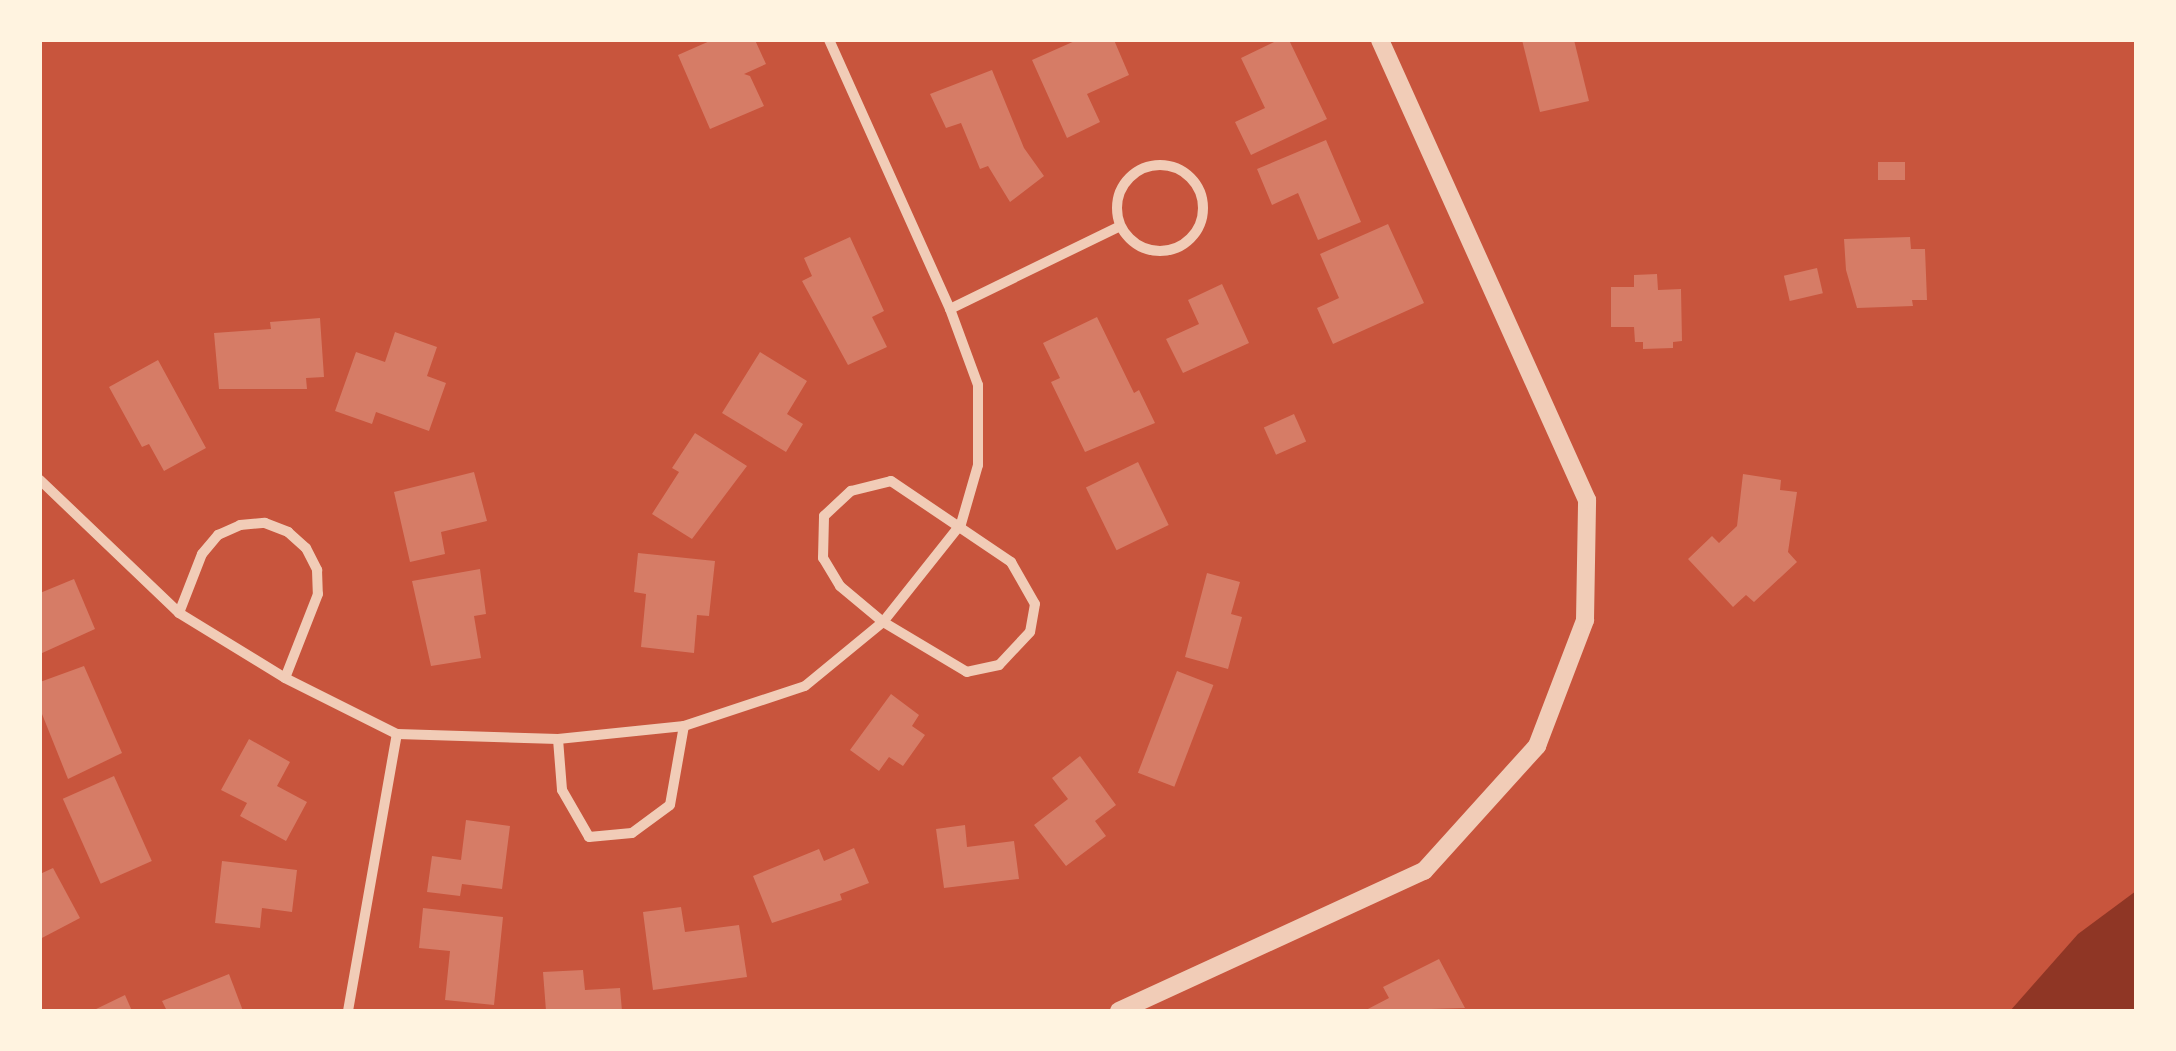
<!DOCTYPE html>
<html>
<head>
<meta charset="utf-8">
<style>
	body { margin:0 }
	#map { position:relative; width:2176px; height:1051px; overflow:hidden; background:#c8553d; font-family:"Golos Text",sans-serif }
	div>[style] { position:absolute }
	[style*='--x'] { left:calc(var(--x)*1px); top:calc(var(--y)*1px); width:calc(var(--w)*1px); rotate:calc(var(--a)*1deg) }
	.water>* { inset:0; background:#8f3625 }
	.building>* { inset:0; background:#d67c66; transform-origin:0 0 }
	.minor>* { height:10px; margin:-5px; padding:0 5px; transform-origin:5px; border-radius:5px; background:#f1ccb7 }
	.minor>.ring { margin:-5px; padding:0; box-sizing:content-box; background:none; border:10px solid #f1ccb7; border-radius:50% }
	.tertiary>* { height:18px; margin:-9px; padding:0 9px; transform-origin:9px; border-radius:9px; background:#f1ccb7 }
	span { translate:-50% -50%; white-space:nowrap; text-align:center; line-height:1.15; -webkit-text-stroke:10px #fff3e0; paint-order:stroke }
	.frame { position:absolute; inset:0; border:42px solid #fff3e0; pointer-events:none }
</style>
</head>
<body>
<div id="map">
	<div class="water">
		<i style="clip-path:polygon(2136px 891px,2136px 1011px,2010px 1011px,2078px 934px)"></i>
	</div>
	<div class="building">
		<i style="clip-path:polygon(712px 40px,755px 40px,766px 64px,744px 74px,750px 76px,764px 106px,710px 129px,678px 55px)"></i>
		<i style="clip-path:polygon(1077px 40px,1114px 40px,1129px 75px,1087px 94px,1100px 122px,1067px 138px,1032px 60px)"></i>
		<i style="clip-path:polygon(1278px 40px,1289px 40px,1327px 119px,1251px 155px,1235px 122px,1265px 108px,1241px 58px)"></i>
		<i style="clip-path:polygon(1522px 40px,1574px 40px,1589px 101px,1540px 112px)"></i>
		<i style="clip-path:polygon(992px 70px,1024px 148px,1044px 176px,1010px 202px,988px 166px,980px 169px,961px 123px,946px 128px,930px 94px)"></i>
		<i style="clip-path:polygon(1326px 140px,1361px 222px,1318px 240px,1298px 193px,1272px 205px,1257px 169px)"></i>
		<i style="left:1878px;top:162px;width:27px;height:18px"></i>
		<i style="clip-path:polygon(1388px 224px,1424px 303px,1333px 344px,1317px 308px,1339px 298px,1320px 254px)"></i>
		<i style="clip-path:polygon(850px 237px,884px 311px,872px 317px,887px 347px,848px 365px,802px 281px,812px 276px,804px 258px)"></i>
		<i style="clip-path:polygon(1910px 237px,1911px 249px,1925px 249px,1927px 300px,1912px 300px,1913px 306px,1857px 308px,1846px 270px,1844px 239px)"></i>
		<i style="left:1817px;top:268px;width:26px;height:34px;rotate:77deg"></i>
		<i style="clip-path:polygon(1657px 274px,1658px 290px,1681px 289px,1682px 341px,1673px 342px,1673px 348px,1643px 349px,1643px 342px,1635px 342px,1634px 327px,1611px 327px,1611px 287px,1634px 287px,1634px 275px)"></i>
		<i style="clip-path:polygon(1222px 284px,1249px 343px,1183px 373px,1166px 339px,1199px 324px,1188px 300px)"></i>
		<i style="clip-path:polygon(1097px 317px,1134px 393px,1139px 390px,1155px 423px,1085px 452px,1051px 382px,1060px 378px,1043px 343px)"></i>
		<i style="clip-path:polygon(320px 318px,324px 377px,306px 378px,307px 389px,219px 389px,214px 333px,271px 329px,270px 322px)"></i>
		<i style="clip-path:polygon(395px 332px,437px 347px,427px 376px,446px 383px,429px 431px,376px 412px,372px 424px,335px 411px,356px 352px,385px 362px)"></i>
		<i style="clip-path:polygon(760px 352px,807px 381px,787px 414px,803px 424px,786px 452px,722px 413px)"></i>
		<i style="clip-path:polygon(158px 360px,206px 448px,164px 471px,149px 444px,142px 447px,109px 387px)"></i>
		<i style="left:1294px;top:414px;width:30px;height:33px;rotate:66deg"></i>
		<i style="clip-path:polygon(695px 433px,747px 466px,692px 539px,652px 514px,679px 472px,672px 468px)"></i>
		<i style="left:1138px;top:462px;width:70px;height:58px;rotate:64deg"></i>
		<i style="clip-path:polygon(474px 472px,487px 521px,441px 532px,445px 554px,410px 562px,394px 492px)"></i>
		<i style="clip-path:polygon(1743px 474px,1781px 480px,1780px 490px,1797px 492px,1788px 552px,1797px 562px,1754px 602px,1746px 595px,1733px 607px,1688px 559px,1712px 536px,1719px 543px,1737px 526px)"></i>
		<i style="clip-path:polygon(638px 553px,715px 561px,709px 616px,697px 615px,694px 653px,641px 647px,646px 594px,634px 592px)"></i>
		<i style="clip-path:polygon(480px 569px,486px 614px,474px 616px,481px 658px,431px 666px,412px 581px)"></i>
		<i style="clip-path:polygon(1207px 573px,1240px 582px,1231px 614px,1242px 617px,1228px 669px,1185px 657px)"></i>
		<i style="clip-path:polygon(74px 579px,95px 629px,40px 654px,40px 593px)"></i>
		<i style="clip-path:polygon(84px 666px,122px 753px,68px 779px,40px 709px,40px 682px)"></i>
		<i style="left:1177px;top:671px;width:39px;height:109px;rotate:21deg"></i>
		<i style="clip-path:polygon(891px 694px,919px 715px,912px 726px,925px 735px,903px 766px,889px 757px,879px 771px,850px 750px)"></i>
		<i style="clip-path:polygon(249px 739px,290px 762px,277px 786px,307px 802px,286px 841px,240px 816px,247px 803px,221px 790px)"></i>
		<i style="clip-path:polygon(1080px 756px,1116px 805px,1095px 821px,1106px 836px,1066px 866px,1034px 825px,1068px 799px,1052px 778px)"></i>
		<i style="left:114px;top:776px;width:93px;height:56px;rotate:66deg"></i>
		<i style="clip-path:polygon(466px 820px,510px 826px,502px 889px,462px 884px,460px 896px,427px 892px,432px 856px,461px 860px)"></i>
		<i style="clip-path:polygon(965px 825px,967px 847px,1014px 841px,1019px 879px,944px 888px,936px 829px)"></i>
		<i style="clip-path:polygon(854px 848px,869px 883px,840px 894px,842px 900px,772px 923px,753px 876px,819px 849px,824px 861px)"></i>
		<i style="clip-path:polygon(222px 861px,297px 870px,292px 912px,262px 908px,260px 928px,215px 923px)"></i>
		<i style="clip-path:polygon(53px 868px,80px 918px,40px 939px,40px 874px)"></i>
		<i style="clip-path:polygon(681px 907px,685px 932px,739px 925px,747px 977px,653px 990px,643px 912px)"></i>
		<i style="clip-path:polygon(423px 908px,503px 917px,494px 1005px,445px 1000px,450px 951px,419px 948px)"></i>
		<i style="clip-path:polygon(1439px 959px,1465px 1008px,1364px 1011px,1389px 998px,1383px 987px)"></i>
		<i style="clip-path:polygon(583px 970px,585px 990px,620px 988px,622px 1011px,546px 1011px,543px 972px)"></i>
		<i style="clip-path:polygon(229px 974px,243px 1011px,167px 1011px,162px 1001px)"></i>
		<i style="clip-path:polygon(125px 995px,132px 1011px,92px 1011px)"></i>
	</div>
	<div class="minor">
		<i class="ring" style="left:1117px;top:165px;width:76px;height:76px"></i>
		<i style="--x:950;--y:309;--w:189;--a:-26"></i>
		<i style="--x:40;--y:480;--w:192;--a:43.7"></i>
		<i style="--x:179;--y:613;--w:124;--a:31.5"></i>
		<i style="--x:285;--y:678;--w:125;--a:26.6"></i>
		<i style="--x:397;--y:734;--w:161;--a:1.8"></i>
		<i style="--x:558;--y:739;--w:127;--a:-5.9"></i>
		<i style="--x:684;--y:726;--w:127;--a:-18.3"></i>
		<i style="--x:805;--y:686;--w:101;--a:-39.4"></i>
		<i style="--x:883;--y:622;--w:125;--a:-51.5"></i>
		<i style="--x:961;--y:524;--w:61;--a:-73.9"></i>
		<i style="--x:978;--y:465;--w:80;--a:-90"></i>
		<i style="--x:978;--y:385;--w:81;--a:-110.2"></i>
		<i style="--x:950;--y:309;--w:295;--a:-114.2"></i>
		<i style="--x:891;--y:481;--w:145;--a:34"></i>
		<i style="--x:1011;--y:562;--w:48;--a:60.3"></i>
		<i style="--x:1035;--y:604;--w:28;--a:100"></i>
		<i style="--x:1030;--y:632;--w:45;--a:133.2"></i>
		<i style="--x:999;--y:665;--w:33;--a:168"></i>
		<i style="--x:967;--y:672;--w:98;--a:-149.2"></i>
		<i style="--x:883;--y:622;--w:56;--a:-140.1"></i>
		<i style="--x:840;--y:586;--w:33;--a:-121"></i>
		<i style="--x:823;--y:558;--w:42;--a:-88.6"></i>
		<i style="--x:824;--y:516;--w:37;--a:-43"></i>
		<i style="--x:851;--y:491;--w:41;--a:-14"></i>
		<i style="--x:179;--y:613;--w:63;--a:-68.7"></i>
		<i style="--x:202;--y:554;--w:25;--a:-50"></i>
		<i style="--x:218;--y:535;--w:24;--a:-24"></i>
		<i style="--x:240;--y:525;--w:25;--a:-5"></i>
		<i style="--x:265;--y:523;--w:25;--a:21"></i>
		<i style="--x:288;--y:532;--w:24;--a:42"></i>
		<i style="--x:306;--y:548;--w:25;--a:63"></i>
		<i style="--x:317;--y:570;--w:24;--a:88"></i>
		<i style="--x:318;--y:594;--w:90;--a:111.4"></i>
		<i style="--x:558;--y:739;--w:51;--a:85.5"></i>
		<i style="--x:562;--y:790;--w:54;--a:60.1"></i>
		<i style="--x:589;--y:837;--w:43;--a:-5.3"></i>
		<i style="--x:632;--y:833;--w:47;--a:-36.4"></i>
		<i style="--x:670;--y:805;--w:80;--a:-80"></i>
		<i style="--x:348;--y:1011;--w:281;--a:-80"></i>
	</div>
	<div class="tertiary">
		<i style="--x:1119;--y:1011;--w:336;--a:-24.7"></i>
		<i style="--x:1424;--y:871;--w:169;--a:-47.9"></i>
		<i style="--x:1537;--y:746;--w:135;--a:-69.1"></i>
		<i style="--x:1585;--y:620;--w:120;--a:-89"></i>
		<i style="--x:1587;--y:500;--w:504;--a:-114.23"></i>
	</div>
	<div class="frame"></div>
</div>
</body>
</html>
